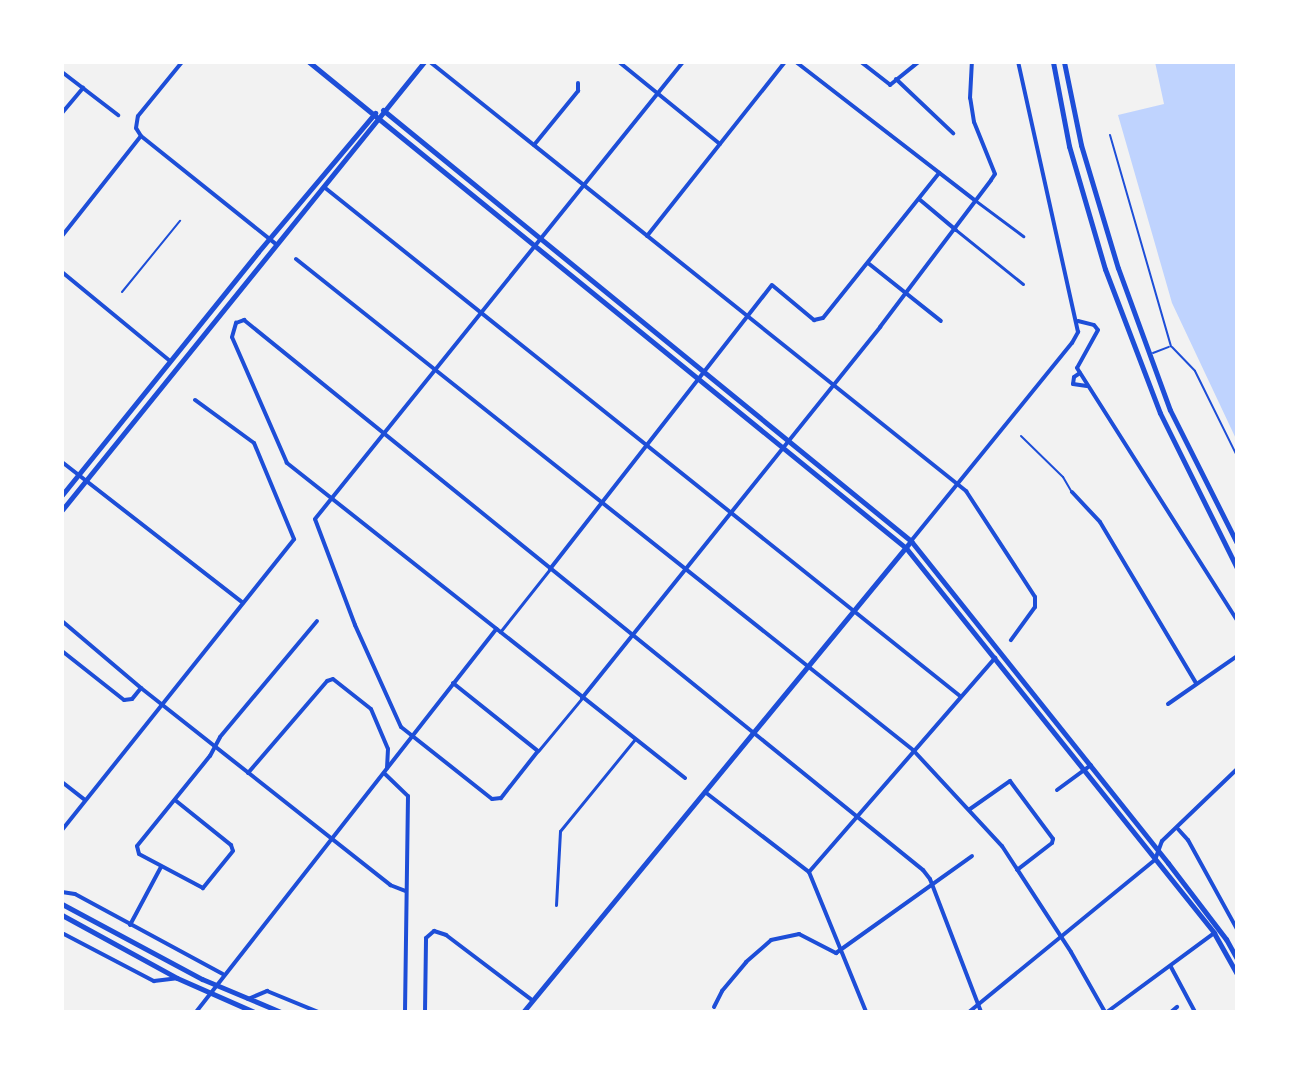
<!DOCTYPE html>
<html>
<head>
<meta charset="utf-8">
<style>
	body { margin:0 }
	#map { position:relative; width:1299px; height:1074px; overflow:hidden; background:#f2f2f2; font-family:Inter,sans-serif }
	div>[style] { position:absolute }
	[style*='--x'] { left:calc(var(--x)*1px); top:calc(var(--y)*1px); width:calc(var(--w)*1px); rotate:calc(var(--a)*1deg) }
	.water>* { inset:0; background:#bfd3fe }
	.service>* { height:2px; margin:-1px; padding:0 1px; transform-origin:1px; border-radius:1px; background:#1d4ed8 }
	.pedestrian>* { height:3px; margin:-1.5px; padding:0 1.5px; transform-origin:1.5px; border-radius:1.5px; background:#1d4ed8 }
	.minor>* { height:4px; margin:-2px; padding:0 2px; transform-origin:2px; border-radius:2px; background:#1d4ed8 }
	.tertiary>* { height:5px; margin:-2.5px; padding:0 2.5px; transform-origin:2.5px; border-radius:2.5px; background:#1d4ed8 }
	.secondary>* { height:5px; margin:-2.5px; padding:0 2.5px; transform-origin:2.5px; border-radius:2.5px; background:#1d4ed8 }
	span { translate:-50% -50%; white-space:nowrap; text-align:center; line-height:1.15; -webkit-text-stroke:8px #fff; paint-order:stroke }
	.frame { position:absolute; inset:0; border:64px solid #fff; pointer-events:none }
</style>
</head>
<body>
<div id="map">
	<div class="water">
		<i style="clip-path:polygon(1155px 62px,1237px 62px,1237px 441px,1172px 303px,1118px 115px,1164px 104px)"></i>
	</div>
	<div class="service">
		<i style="--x:1110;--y:135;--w:220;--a:73.9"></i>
		<i style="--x:122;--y:292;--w:92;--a:-50.8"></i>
		<i style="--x:1172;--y:347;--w:33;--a:46"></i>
		<i style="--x:1195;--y:371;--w:95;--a:63.7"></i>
		<i style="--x:1153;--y:353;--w:17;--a:-21"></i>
		<i style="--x:1021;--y:436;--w:59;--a:44.3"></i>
		<i style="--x:1063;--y:477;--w:16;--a:60"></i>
	</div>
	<div class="pedestrian">
		<i style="--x:976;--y:201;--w:59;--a:36.7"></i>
		<i style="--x:956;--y:230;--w:86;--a:38.9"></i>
		<i style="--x:500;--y:632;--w:80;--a:-51.6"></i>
		<i style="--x:539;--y:750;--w:67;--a:-50.4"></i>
		<i style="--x:556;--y:905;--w:74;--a:-86.9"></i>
		<i style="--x:560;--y:831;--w:119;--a:-50.8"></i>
	</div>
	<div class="minor">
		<i style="--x:430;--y:62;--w:687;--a:38.67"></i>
		<i style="--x:966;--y:491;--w:126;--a:56.9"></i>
		<i style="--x:1035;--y:597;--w:10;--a:90"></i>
		<i style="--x:1035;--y:607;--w:41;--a:126"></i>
		<i style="--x:619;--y:62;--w:130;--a:39.1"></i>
		<i style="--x:796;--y:62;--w:227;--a:37.7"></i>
		<i style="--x:861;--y:62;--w:37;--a:38"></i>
		<i style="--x:890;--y:85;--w:36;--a:-39"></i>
		<i style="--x:62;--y:72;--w:71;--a:37.5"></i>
		<i style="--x:896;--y:79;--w:79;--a:43.5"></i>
		<i style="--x:62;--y:113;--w:33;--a:-50"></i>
		<i style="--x:141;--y:136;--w:173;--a:38.7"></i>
		<i style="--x:141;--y:136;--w:9;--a:-122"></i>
		<i style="--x:136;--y:128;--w:12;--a:-81"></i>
		<i style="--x:138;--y:116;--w:70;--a:-50.8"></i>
		<i style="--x:534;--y:145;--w:70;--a:-50.8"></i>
		<i style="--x:578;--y:91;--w:8;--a:-90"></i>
		<i style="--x:324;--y:187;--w:815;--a:38.67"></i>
		<i style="--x:919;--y:199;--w:48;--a:40"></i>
		<i style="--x:62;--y:236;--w:127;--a:-51.7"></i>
		<i style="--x:647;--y:236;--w:222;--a:-51.6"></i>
		<i style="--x:296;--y:259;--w:789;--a:38.51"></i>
		<i style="--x:913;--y:750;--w:131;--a:47.2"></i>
		<i style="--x:1002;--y:846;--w:126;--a:56.9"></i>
		<i style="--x:1071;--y:952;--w:69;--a:60.5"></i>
		<i style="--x:868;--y:263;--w:93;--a:38.5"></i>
		<i style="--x:62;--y:272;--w:140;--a:39.5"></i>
		<i style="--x:1078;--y:321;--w:16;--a:14"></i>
		<i style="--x:1094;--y:325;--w:6;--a:51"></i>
		<i style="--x:1098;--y:330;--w:43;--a:118.9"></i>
		<i style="--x:1077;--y:368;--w:299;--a:57.6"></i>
		<i style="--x:1080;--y:373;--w:7;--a:146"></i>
		<i style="--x:1074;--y:377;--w:7;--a:98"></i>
		<i style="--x:1073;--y:384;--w:14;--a:8"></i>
		<i style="--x:62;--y:462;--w:229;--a:37.9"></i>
		<i style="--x:1072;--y:492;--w:41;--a:47"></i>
		<i style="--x:1100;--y:522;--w:187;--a:59.2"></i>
		<i style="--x:911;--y:541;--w:255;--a:-50.9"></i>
		<i style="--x:1072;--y:343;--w:13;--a:-61"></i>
		<i style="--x:1078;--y:332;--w:277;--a:-102.5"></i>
		<i style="--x:550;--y:569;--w:360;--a:-52"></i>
		<i style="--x:772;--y:285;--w:55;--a:39.8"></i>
		<i style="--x:814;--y:320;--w:9;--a:-13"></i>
		<i style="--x:823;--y:318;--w:186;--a:-51.3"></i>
		<i style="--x:62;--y:621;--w:104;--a:40.3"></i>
		<i style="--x:141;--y:688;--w:14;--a:129"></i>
		<i style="--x:132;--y:699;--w:8;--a:173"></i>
		<i style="--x:124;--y:700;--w:79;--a:-141.7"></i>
		<i style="--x:453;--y:683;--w:109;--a:38.7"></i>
		<i style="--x:538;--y:751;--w:60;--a:128.2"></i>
		<i style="--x:501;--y:798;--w:9;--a:174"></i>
		<i style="--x:492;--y:799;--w:116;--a:-141.6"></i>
		<i style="--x:401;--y:727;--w:112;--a:-114.3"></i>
		<i style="--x:355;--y:625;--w:113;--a:-110.7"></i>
		<i style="--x:315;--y:519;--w:587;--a:-51.16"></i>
		<i style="--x:141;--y:688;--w:318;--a:38.3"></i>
		<i style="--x:390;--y:885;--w:17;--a:21"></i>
		<i style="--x:582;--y:698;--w:476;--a:-51.2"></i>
		<i style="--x:880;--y:327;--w:184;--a:-52.9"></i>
		<i style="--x:991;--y:180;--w:7;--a:-56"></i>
		<i style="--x:995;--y:174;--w:56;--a:-112"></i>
		<i style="--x:974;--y:122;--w:24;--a:-99"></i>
		<i style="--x:970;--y:98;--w:36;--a:-87"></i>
		<i style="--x:1168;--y:704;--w:84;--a:-34.8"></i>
		<i style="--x:248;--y:773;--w:121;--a:-49.3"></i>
		<i style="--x:327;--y:681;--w:6;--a:-18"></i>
		<i style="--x:333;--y:679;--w:48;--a:38.3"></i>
		<i style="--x:371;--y:709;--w:43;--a:67"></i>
		<i style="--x:388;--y:749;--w:19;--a:93"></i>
		<i style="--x:384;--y:773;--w:33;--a:44"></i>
		<i style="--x:408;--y:796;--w:216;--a:90.8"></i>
		<i style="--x:685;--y:778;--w:508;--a:-141.64"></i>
		<i style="--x:287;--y:463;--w:137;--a:-113.6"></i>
		<i style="--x:232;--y:337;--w:15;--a:-74"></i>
		<i style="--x:236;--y:323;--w:9;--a:-21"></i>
		<i style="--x:244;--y:320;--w:874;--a:39.01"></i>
		<i style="--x:923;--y:870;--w:11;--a:52"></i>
		<i style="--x:930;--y:879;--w:142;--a:69"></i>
		<i style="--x:62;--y:782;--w:29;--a:38"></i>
		<i style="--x:1057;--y:790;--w:42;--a:-36.3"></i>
		<i style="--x:705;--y:792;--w:131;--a:37.6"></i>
		<i style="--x:809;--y:872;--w:151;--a:67.8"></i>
		<i style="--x:175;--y:800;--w:72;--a:38.8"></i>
		<i style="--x:231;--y:845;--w:6;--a:72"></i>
		<i style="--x:233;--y:851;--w:48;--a:129"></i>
		<i style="--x:203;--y:888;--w:72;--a:-152"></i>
		<i style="--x:139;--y:854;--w:8;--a:-104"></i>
		<i style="--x:137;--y:846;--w:116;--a:-51"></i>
		<i style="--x:210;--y:756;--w:21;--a:-62"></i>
		<i style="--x:220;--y:737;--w:151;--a:-50.1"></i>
		<i style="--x:970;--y:809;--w:49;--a:-35"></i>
		<i style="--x:1010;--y:781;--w:72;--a:53.4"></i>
		<i style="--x:1053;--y:839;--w:4;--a:104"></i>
		<i style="--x:1052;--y:843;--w:44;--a:142.4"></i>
		<i style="--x:1178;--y:829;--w:15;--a:48"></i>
		<i style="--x:1188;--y:840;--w:102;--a:61.2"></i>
		<i style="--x:62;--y:830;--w:372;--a:-51.4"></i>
		<i style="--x:294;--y:539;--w:104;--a:-112.6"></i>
		<i style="--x:254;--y:443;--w:73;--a:-143.9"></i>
		<i style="--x:809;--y:872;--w:284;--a:-49"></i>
		<i style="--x:62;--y:892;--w:13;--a:9"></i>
		<i style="--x:75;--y:894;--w:168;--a:28.4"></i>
		<i style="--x:130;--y:925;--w:66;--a:-61.9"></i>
		<i style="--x:62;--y:933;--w:104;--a:27.6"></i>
		<i style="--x:154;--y:981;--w:23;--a:-7"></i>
		<i style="--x:1171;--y:967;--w:51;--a:61.9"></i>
		<i style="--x:248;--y:999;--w:21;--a:-23"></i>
		<i style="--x:267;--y:991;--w:55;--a:22.4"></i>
		<i style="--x:714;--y:1007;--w:18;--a:-63"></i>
		<i style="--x:722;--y:991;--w:38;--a:-50"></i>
		<i style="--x:746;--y:962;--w:33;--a:-41"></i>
		<i style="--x:771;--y:940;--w:29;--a:-12"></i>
		<i style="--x:799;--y:934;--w:42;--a:27.2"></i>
		<i style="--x:836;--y:953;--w:167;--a:-35.5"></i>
		<i style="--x:196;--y:1012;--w:487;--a:-51.9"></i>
		<i style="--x:425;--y:1012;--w:74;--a:-89.2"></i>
		<i style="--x:426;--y:938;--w:11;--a:-41"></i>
		<i style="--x:434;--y:931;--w:13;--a:18"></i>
		<i style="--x:446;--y:935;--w:108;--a:37.1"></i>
		<i style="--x:969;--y:1012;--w:240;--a:-39.3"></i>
		<i style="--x:1155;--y:860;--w:20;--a:-70"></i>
		<i style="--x:1162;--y:841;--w:104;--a:-43.8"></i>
		<i style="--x:1107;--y:1012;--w:133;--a:-36.4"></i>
		<i style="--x:1171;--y:1012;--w:8;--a:-40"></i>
	</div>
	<div class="tertiary">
		<i style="--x:309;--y:62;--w:770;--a:39.15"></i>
		<i style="--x:906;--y:548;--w:493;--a:51.3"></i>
		<i style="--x:1214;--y:933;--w:47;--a:60.7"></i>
		<i style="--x:383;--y:110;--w:682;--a:39.22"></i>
		<i style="--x:911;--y:541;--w:412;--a:51.4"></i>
		<i style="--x:1168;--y:863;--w:96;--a:52.7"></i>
		<i style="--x:1226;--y:939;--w:23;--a:61"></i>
		<i style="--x:62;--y:495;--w:312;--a:-51.1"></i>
		<i style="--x:258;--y:252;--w:182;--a:-49.9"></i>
		<i style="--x:62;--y:510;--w:576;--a:-51.06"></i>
		<i style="--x:523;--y:1012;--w:610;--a:-50.52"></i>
	</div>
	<div class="secondary">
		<i style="--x:1053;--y:62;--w:86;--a:79.2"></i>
		<i style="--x:1069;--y:146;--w:128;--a:73.7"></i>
		<i style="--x:1105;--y:269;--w:154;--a:69.1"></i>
		<i style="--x:1160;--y:413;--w:173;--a:63.6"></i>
		<i style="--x:1064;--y:62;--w:85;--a:78.4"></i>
		<i style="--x:1081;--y:145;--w:128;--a:73.3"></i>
		<i style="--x:1118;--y:268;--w:151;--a:69.9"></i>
		<i style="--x:1170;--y:410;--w:149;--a:63.3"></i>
		<i style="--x:62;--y:904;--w:159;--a:28.2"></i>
		<i style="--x:202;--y:979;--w:86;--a:22.7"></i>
		<i style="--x:62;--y:915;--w:131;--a:28.7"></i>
		<i style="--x:177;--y:978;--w:84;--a:23.8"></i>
	</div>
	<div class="frame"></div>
</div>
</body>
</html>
